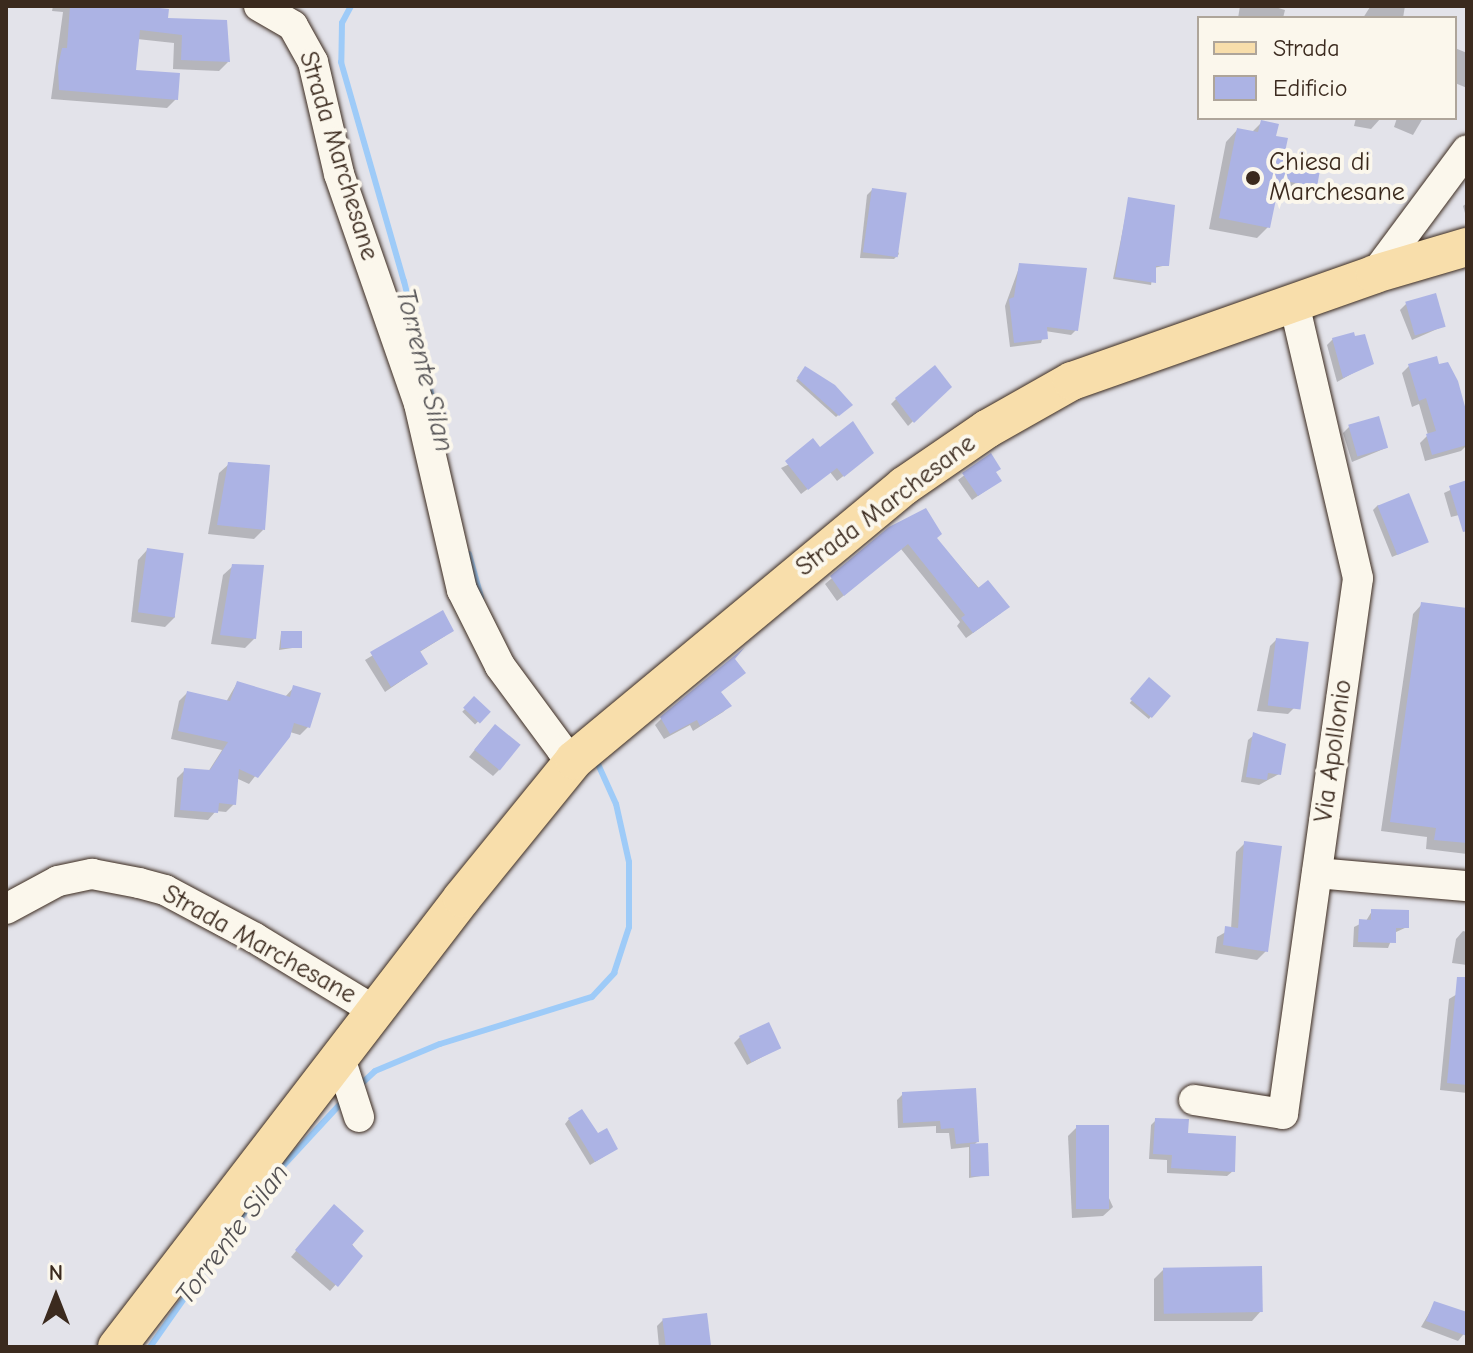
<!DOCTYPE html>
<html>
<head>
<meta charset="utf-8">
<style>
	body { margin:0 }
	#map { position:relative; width:1473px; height:1353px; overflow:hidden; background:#e3e3ea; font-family:"Comic Neue",sans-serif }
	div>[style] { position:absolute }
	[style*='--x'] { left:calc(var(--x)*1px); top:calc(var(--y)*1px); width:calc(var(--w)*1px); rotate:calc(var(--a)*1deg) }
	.shadow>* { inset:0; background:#0003; transform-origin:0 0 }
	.stream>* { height:6px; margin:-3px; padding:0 3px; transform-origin:3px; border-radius:3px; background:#9ecbf8 }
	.building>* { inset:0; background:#acb3e4; transform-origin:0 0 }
	.roads { filter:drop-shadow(0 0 2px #3b2a1e) drop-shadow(0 0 2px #3b2a1e) }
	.minor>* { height:30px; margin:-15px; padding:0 15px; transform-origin:15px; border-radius:15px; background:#fbf7ec }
	.major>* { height:38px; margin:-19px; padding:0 19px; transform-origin:19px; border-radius:19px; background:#f8deab }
	.dots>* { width:22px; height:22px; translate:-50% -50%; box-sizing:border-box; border:4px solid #fbf7ec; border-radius:50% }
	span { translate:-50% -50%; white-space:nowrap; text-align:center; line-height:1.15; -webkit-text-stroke:8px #fbf7ec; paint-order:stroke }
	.street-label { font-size:26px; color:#3b2a1e }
	.poi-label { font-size:26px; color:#3b2a1e }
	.left { translate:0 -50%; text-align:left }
	.water-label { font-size:28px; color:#545254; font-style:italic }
	.frame { position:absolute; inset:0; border:8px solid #3b2a1e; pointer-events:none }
	.legend { position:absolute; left:1197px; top:16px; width:260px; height:104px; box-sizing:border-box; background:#fbf7ec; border:2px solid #aea59a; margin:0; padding:10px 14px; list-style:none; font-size:24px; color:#3b2a1e }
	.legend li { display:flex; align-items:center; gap:16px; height:40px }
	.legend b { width:40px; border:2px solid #aea59a }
	.north { position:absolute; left:16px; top:1257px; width:80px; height:80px; -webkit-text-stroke:6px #fbf7ec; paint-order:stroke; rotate:0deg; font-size:22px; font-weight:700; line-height:32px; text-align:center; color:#3b2a1e }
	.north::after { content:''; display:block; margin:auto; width:28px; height:36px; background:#3b2a1e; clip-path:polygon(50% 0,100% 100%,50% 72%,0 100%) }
</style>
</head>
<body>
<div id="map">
	<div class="shadow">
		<i style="clip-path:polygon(53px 6px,134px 6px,228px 62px,219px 71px,173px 69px,174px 43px,137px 39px,134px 72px,176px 99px,167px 108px,51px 99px,63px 12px,52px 11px)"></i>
		<i style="clip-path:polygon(1240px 6px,1272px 6px,1285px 10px,1283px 18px,1238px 18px)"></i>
		<i style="clip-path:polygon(1382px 6px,1405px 6px,1403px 18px,1363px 18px,1370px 7px)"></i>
		<i style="clip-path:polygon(1455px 48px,1467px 53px,1467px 88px,1455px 83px)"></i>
		<i style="clip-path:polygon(1356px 118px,1381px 118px,1371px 129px,1354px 126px)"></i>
		<i style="clip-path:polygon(1397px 118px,1423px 118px,1413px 135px,1394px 127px)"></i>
		<i style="clip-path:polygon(1261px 123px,1282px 153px,1307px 169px,1315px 186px,1304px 197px,1275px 191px,1268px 227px,1257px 238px,1209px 229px,1226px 142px,1237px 130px,1251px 133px)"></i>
		<i style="clip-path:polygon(872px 190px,899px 254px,894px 259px,860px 258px,867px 195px)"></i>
		<i style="clip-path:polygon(1129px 199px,1167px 265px,1154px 268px,1151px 285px,1113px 279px)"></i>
		<i style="clip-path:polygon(1467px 203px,1467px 220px,1463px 206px)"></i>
		<i style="clip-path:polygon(1020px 265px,1076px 330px,1071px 335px,1045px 331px,1041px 343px,1010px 347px,1005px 306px)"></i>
		<i style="clip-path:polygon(1406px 304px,1444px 326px,1412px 340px,1400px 310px)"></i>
		<i style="clip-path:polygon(1333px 339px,1371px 363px,1337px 382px,1327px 345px)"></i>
		<i style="clip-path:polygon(1409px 366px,1467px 423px,1467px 445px,1461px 451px,1425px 461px,1420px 443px,1428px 435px,1419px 404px,1412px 407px,1402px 373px)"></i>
		<i style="clip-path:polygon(803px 371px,850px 405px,836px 417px,796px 381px)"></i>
		<i style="clip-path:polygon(949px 387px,908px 426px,891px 404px,896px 399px)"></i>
		<i style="clip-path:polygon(1349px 427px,1386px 448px,1352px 462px,1343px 433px)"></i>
		<i style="clip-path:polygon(819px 450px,865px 459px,837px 481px,830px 472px,801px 494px,781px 468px)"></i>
		<i style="clip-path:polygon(990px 456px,994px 485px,972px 500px,958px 480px)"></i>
		<i style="clip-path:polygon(229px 464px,263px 530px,254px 539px,208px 534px,219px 473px)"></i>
		<i style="clip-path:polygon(1467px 482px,1467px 513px,1451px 517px,1444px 493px)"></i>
		<i style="clip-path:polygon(1378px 505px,1426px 542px,1392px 557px,1373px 510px)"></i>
		<i style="clip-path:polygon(890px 529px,935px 538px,1001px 613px,966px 638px,957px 626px,960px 622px,901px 549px,837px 601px,825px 584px)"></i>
		<i style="clip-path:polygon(147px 550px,175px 617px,165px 627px,131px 622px,138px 560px)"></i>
		<i style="clip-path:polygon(233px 566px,255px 638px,245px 648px,211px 644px,223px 575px)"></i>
		<i style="clip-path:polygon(1422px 604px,1467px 610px,1467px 854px,1426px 849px,1427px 837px,1381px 831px,1413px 614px)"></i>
		<i style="clip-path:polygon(442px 613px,445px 636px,418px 653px,426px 664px,385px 692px,365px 660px)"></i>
		<i style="clip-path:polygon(281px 633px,299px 647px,279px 650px)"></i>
		<i style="clip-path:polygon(1276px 640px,1294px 708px,1288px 714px,1257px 711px,1270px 646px)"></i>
		<i style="left:1149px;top:680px;width:25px;height:30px;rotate:40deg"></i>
		<i style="clip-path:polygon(237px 683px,285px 697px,294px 687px,308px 727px,300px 735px,290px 732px,249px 784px,236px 778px,234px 804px,226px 812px,216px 811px,208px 820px,174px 817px,177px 778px,185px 770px,208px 772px,222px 750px,171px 739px,179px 701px,187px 693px,226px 702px)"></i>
		<i style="clip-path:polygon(719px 692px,729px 706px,723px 712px,693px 731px,690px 725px,664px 739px,655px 725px,661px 719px)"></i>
		<i style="left:475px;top:699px;width:18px;height:18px;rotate:45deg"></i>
		<i style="clip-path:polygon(489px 732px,499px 770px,493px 776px,469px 757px)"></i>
		<i style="clip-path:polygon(1254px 735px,1279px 774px,1259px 785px,1241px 782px,1248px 740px)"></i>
		<i style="clip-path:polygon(1245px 843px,1266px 951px,1257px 960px,1215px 953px,1217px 937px,1231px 929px,1236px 852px)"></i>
		<i style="clip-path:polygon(1372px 911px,1407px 927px,1394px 933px,1388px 948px,1353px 947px,1354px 927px,1366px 921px)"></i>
		<i style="clip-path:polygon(1463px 931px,1467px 932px,1467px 965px,1452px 963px,1456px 939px)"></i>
		<i style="clip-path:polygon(1467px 988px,1467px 1093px,1440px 1090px,1449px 999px)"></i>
		<i style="clip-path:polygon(740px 1037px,779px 1048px,747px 1065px,734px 1043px)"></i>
		<i style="clip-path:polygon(903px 1094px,977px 1142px,973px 1146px,987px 1175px,969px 1178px,969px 1147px,951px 1149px,949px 1133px,936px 1133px,936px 1126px,898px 1128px,897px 1100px)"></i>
		<i style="clip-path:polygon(569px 1119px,597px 1136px,616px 1149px,590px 1165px,565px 1124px)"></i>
		<i style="clip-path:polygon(1156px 1120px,1186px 1135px,1233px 1171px,1227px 1176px,1167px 1173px,1167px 1160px,1149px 1159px,1151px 1125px)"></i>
		<i style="clip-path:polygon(1077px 1127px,1113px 1207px,1103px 1216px,1072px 1218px,1068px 1136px)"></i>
		<i style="clip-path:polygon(328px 1213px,361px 1256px,330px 1291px,291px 1257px)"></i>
		<i style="clip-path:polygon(1163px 1270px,1261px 1311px,1252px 1321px,1154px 1321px,1154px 1279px)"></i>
		<i style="clip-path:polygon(1435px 1303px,1467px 1314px,1467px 1330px,1458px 1341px,1421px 1327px)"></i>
		<i style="clip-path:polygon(663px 1320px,709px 1345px,659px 1347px,657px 1326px)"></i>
	</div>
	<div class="stream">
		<i style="--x:351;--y:6;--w:19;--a:118"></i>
		<i style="--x:342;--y:23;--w:39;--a:91"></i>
		<i style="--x:341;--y:62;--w:228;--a:74"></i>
		<i style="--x:404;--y:281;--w:157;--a:76.4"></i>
		<i style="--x:469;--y:554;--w:45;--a:74.4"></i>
		<i style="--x:358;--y:1087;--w:23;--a:-43"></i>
		<i style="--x:375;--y:1071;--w:70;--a:-22.6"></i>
		<i style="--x:440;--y:1044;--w:159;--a:-17.2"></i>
		<i style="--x:592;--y:997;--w:33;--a:-47"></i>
		<i style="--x:614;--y:973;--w:48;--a:-71.9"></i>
		<i style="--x:629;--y:927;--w:65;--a:-90"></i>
		<i style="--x:629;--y:862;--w:59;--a:-102.6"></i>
		<i style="--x:616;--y:804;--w:46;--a:-114.3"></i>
		<i style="--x:150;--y:1347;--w:189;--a:-54.9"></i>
		<i style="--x:259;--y:1192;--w:125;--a:-47.3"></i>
	</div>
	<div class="building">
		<i style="clip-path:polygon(70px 6px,141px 6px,169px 9px,168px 18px,227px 20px,230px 62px,181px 60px,182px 35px,140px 30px,136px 70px,180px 73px,178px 100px,59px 90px,58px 66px,62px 48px,67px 48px)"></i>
		<i style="clip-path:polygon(1261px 120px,1279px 124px,1276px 136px,1288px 138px,1285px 152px,1311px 158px,1309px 168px,1320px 170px,1317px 187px,1280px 180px,1270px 228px,1219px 218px,1237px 128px,1258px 132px)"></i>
		<i style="left:872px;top:188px;width:35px;height:65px;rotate:8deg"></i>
		<i style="clip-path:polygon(1128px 197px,1175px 205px,1169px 266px,1156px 266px,1156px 283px,1115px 277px)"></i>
		<i style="clip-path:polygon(1019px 263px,1087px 268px,1078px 331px,1047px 327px,1048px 339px,1014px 343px,1009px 299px,1014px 297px)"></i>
		<i style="left:1436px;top:293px;width:35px;height:32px;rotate:74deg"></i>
		<i style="clip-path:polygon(1354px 332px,1355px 336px,1365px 334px,1374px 364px,1343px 378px,1332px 338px)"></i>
		<i style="clip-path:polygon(1437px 356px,1439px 364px,1448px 362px,1458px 381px,1467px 414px,1467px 445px,1432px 455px,1426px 434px,1436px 431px,1426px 398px,1419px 401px,1408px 364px)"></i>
		<i style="clip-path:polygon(935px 365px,952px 387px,914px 423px,895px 398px)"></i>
		<i style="clip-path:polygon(805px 366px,835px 385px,853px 405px,839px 416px,797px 378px)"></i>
		<i style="left:1379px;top:416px;width:33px;height:32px;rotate:74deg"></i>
		<i style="clip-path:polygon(853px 421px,874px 453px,844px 477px,837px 468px,808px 490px,785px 461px,813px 438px,820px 447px)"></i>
		<i style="clip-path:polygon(991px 453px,1001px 469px,996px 472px,1002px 481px,978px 496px,962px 473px)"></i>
		<i style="clip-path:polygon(228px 462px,270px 465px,265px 530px,217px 525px)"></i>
		<i style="clip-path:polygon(1467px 480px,1467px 531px,1463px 532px,1449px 486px)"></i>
		<i style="left:1409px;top:493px;width:53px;height:34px;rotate:68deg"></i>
		<i style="clip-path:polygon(926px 508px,942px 534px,937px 538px,978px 588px,988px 580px,1010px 607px,973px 633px,961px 618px,965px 615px,908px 544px,844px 596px,830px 576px,889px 527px)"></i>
		<i style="left:147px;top:548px;width:37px;height:65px;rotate:8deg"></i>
		<i style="clip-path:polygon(232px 564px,264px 565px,256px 639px,220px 635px)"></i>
		<i style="clip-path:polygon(1421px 602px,1467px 608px,1467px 843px,1434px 840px,1436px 828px,1390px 822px)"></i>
		<i style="clip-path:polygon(443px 610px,454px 631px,420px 651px,428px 664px,391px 687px,370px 652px)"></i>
		<i style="left:281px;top:631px;width:21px;height:17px"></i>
		<i style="left:1276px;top:638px;width:33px;height:68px;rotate:7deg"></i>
		<i style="clip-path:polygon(745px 647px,735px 659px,746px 673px,721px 692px,732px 706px,700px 726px,697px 720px,670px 734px,660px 717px)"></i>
		<i style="left:1149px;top:677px;width:29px;height:29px;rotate:41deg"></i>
		<i style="clip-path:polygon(237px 681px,290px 697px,293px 685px,321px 693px,310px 728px,294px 723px,290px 737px,258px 778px,239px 769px,236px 805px,219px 803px,218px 813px,180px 810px,184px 768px,210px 770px,228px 742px,178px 731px,187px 691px,230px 701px)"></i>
		<i style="left:474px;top:696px;width:23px;height:16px;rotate:43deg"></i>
		<i style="left:495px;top:724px;width:33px;height:33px;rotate:39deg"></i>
		<i style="clip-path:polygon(1253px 732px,1286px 744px,1281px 775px,1268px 773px,1267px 780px,1246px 777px)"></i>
		<i style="clip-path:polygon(1244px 841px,1282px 846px,1268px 952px,1223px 945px,1225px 926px,1238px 928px)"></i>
		<i style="clip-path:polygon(1371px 909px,1409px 910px,1409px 928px,1396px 928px,1396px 943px,1358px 942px,1359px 919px,1371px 920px)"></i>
		<i style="clip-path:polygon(1457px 977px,1467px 977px,1467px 1085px,1447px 1083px)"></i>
		<i style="left:769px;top:1022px;width:29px;height:33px;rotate:65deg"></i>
		<i style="clip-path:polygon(976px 1088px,979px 1142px,956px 1144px,954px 1128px,941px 1129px,940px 1121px,903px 1123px,902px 1092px)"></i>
		<i style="clip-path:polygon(582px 1109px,598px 1133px,607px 1128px,618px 1149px,595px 1162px,568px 1118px)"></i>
		<i style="clip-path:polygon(1155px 1118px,1189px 1119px,1188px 1133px,1236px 1136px,1235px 1172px,1171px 1168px,1172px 1155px,1153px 1154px)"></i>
		<i style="left:1076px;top:1125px;width:33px;height:84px"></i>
		<i style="left:988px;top:1143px;width:33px;height:18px;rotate:88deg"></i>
		<i style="clip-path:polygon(334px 1204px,364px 1231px,352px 1245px,363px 1256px,338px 1287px,295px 1250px)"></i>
		<i style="left:1262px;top:1266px;width:46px;height:99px;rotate:89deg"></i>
		<i style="clip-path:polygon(1434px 1301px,1467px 1312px,1467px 1336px,1426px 1321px)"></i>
		<i style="left:707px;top:1313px;width:33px;height:45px;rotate:83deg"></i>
	</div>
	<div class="roads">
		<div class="minor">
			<i style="--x:259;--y:6;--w:39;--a:30"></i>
			<i style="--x:293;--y:26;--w:41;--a:60.9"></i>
			<i style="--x:313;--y:62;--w:115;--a:76.9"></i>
			<i style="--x:339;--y:174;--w:244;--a:70.8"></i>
			<i style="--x:419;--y:404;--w:191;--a:77"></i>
			<i style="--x:462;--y:590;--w:85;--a:63.4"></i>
			<i style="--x:500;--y:666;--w:104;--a:53.6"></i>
			<i style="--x:562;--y:750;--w:16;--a:40"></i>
			<i style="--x:1375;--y:274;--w:154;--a:-53.4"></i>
			<i style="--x:1317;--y:873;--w:151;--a:5"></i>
			<i style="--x:6;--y:909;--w:59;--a:-28.3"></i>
			<i style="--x:58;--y:881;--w:35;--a:-12"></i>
			<i style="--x:92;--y:874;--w:48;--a:10.8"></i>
			<i style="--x:139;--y:883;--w:27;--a:15"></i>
			<i style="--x:165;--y:890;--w:102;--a:28.1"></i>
			<i style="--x:255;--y:938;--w:140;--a:31.3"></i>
			<i style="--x:340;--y:1058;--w:62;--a:72.1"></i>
			<i style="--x:1194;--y:1100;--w:90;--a:8.9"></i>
			<i style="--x:1283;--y:1114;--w:541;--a:-82.03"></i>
			<i style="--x:1358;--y:578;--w:282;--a:-103.1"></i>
		</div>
		<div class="major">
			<i style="--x:117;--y:1347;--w:566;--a:-52.46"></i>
			<i style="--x:462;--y:898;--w:178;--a:-50.9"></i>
			<i style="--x:574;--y:760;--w:429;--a:-39.7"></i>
			<i style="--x:904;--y:486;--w:101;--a:-34.5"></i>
			<i style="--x:987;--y:429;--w:98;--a:-29.5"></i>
			<i style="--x:1072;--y:381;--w:321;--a:-19.4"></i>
			<i style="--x:1375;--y:274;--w:96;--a:-16.4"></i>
		</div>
	</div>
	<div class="dots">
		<i style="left:1253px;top:178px;background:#3b2a1e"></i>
	</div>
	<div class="street-label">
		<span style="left:338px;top:156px;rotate:73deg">Strada Marchesane</span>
		<span style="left:886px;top:506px;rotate:-37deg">Strada Marchesane</span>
		<span style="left:1334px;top:751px;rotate:-82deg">Via Apollonio</span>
		<span style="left:259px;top:945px;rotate:29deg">Strada Marchesane</span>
	</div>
	<div class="poi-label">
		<span class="left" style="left:1269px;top:178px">Chiesa di<br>Marchesane</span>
	</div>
	<div class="water-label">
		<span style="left:425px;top:370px;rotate:76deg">Torrente Silan</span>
		<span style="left:232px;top:1234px;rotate:-53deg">Torrente Silan</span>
	</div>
	<div class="frame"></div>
	<ul class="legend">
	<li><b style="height:10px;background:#f8deab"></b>Strada</li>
	<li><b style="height:22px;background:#acb3e4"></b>Edificio</li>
	</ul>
	<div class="north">N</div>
</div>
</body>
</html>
